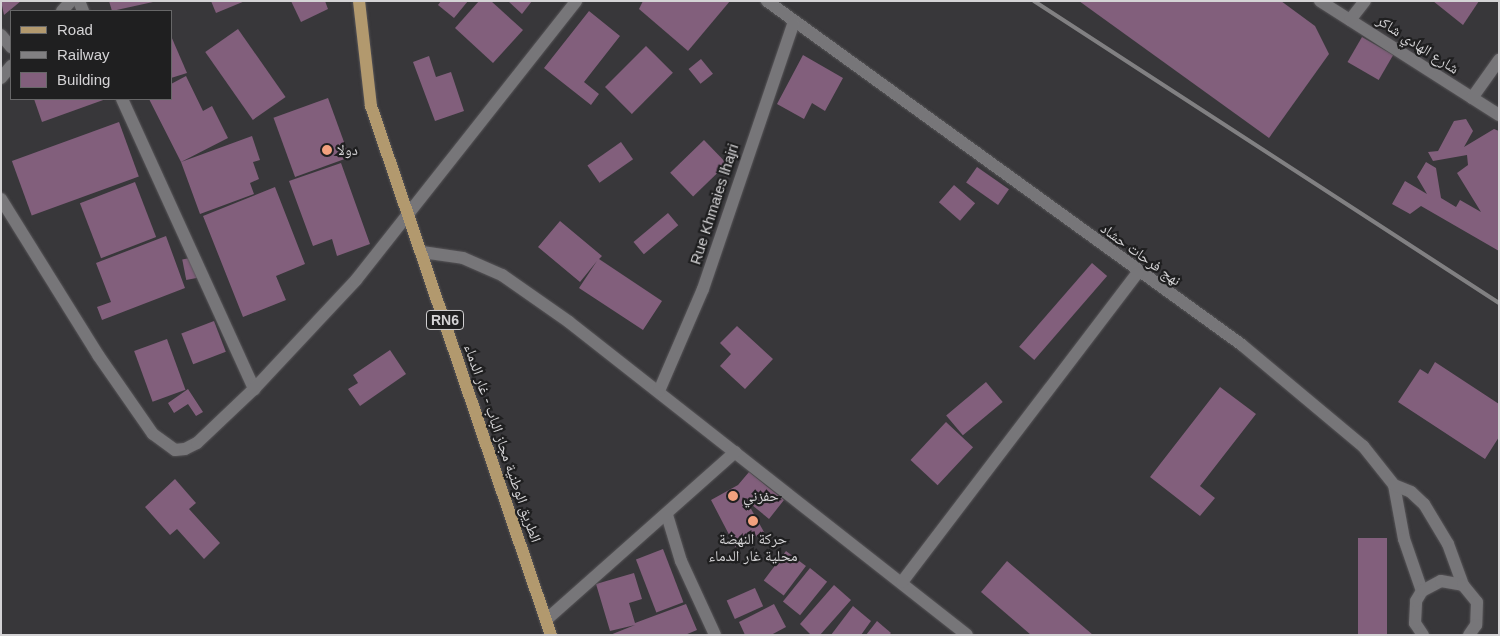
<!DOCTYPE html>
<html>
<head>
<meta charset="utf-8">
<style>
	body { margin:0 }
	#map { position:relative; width:1500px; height:636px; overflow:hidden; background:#38373a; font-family:Arial,"Noto Naskh Arabic",sans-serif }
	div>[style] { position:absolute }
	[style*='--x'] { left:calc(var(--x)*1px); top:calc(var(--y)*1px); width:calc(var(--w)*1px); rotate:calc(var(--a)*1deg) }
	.building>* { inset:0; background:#825f7c; transform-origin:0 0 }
	.roads { filter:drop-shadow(0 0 1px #565457) drop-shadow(0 0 1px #565457) }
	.minor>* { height:12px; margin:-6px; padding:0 6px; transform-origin:6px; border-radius:6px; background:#777679 }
	.major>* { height:12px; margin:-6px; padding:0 6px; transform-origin:6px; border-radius:6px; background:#b2996e }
	.rail>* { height:4px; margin:-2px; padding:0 2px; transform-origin:2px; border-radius:2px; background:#818082 }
	.dots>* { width:14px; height:14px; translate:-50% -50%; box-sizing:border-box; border:2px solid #1f1f20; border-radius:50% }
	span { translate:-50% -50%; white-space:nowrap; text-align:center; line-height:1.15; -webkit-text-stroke:4.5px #1f1f20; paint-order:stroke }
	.shield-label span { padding:1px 4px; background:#1f1f20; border:1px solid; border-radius:4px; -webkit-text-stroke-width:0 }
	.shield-label { font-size:14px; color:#d4d3d5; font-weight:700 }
	.street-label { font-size:15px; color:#d4d3d5 }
	.poi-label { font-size:15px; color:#d4d3d5 }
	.left { translate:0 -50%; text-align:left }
	.frame { position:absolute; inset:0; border:2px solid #d4d3d5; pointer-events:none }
	.legend { position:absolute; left:10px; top:10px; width:162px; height:90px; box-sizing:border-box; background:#1f1f20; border:1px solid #676768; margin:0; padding:6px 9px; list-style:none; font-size:15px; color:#d4d3d5 }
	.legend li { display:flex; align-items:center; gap:10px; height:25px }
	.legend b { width:25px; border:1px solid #676768 }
</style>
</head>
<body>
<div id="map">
	<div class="building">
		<i style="clip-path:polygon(1px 1px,21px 1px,4px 15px)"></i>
		<i style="clip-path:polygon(109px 1px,153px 1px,153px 2px,112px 11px)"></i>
		<i style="clip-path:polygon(211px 1px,245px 1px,216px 13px)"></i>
		<i style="clip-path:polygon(291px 1px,325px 1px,328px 9px,301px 22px)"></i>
		<i style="clip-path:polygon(441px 1px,468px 1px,454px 18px,438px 5px)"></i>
		<i style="clip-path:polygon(479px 1px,491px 1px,523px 30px,493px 63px,455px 28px)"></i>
		<i style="clip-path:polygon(508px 1px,532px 1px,522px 14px)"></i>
		<i style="clip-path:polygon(643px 1px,730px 1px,688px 51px,639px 9px)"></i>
		<i style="clip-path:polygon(1079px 1px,1281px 1px,1315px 26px,1329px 54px,1269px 138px)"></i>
		<i style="clip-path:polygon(1433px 1px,1479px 1px,1463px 25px)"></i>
		<i style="clip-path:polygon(589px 11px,620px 36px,584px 82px,599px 94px,591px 105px,544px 68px)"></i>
		<i style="left:238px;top:29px;width:83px;height:40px;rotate:55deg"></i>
		<i style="clip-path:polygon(171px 36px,187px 73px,171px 78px)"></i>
		<i style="left:1362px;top:37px;width:36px;height:29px;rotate:30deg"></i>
		<i style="left:646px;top:46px;width:38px;height:58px;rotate:45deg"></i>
		<i style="clip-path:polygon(803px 55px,843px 78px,825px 111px,812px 103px,804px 119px,777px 104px)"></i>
		<i style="clip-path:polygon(429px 56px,436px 77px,451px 72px,464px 111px,435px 121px,413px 62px)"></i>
		<i style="left:701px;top:59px;width:19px;height:16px;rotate:51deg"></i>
		<i style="clip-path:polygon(186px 76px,203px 111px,212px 106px,228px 138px,181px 162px,252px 136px,260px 160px,253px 162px,259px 179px,250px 183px,254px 194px,200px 214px,181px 162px,149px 99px,171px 99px,171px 84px)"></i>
		<i style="left:328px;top:98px;width:63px;height:58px;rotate:70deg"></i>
		<i style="clip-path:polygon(34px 99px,106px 99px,42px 122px)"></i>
		<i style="clip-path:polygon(1466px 119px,1473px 131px,1464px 147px,1494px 129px,1499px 131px,1499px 251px,1421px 206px,1410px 214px,1392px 204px,1405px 181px,1427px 194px,1417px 177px,1426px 162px,1436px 168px,1441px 198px,1456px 207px,1460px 200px,1481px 212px,1457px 173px,1468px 165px,1467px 155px,1433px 161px,1428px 152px,1438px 151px,1454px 121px)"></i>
		<i style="left:119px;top:122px;width:58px;height:114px;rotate:70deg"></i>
		<i style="left:704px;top:140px;width:33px;height:47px;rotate:46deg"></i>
		<i style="left:621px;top:142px;width:21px;height:41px;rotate:55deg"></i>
		<i style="clip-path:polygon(341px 163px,370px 244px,337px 256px,332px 239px,313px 246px,289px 181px)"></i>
		<i style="left:977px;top:167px;width:39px;height:19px;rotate:35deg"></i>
		<i style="left:135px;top:182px;width:59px;height:59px;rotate:69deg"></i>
		<i style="left:954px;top:185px;width:28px;height:23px;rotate:41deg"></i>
		<i style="clip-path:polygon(275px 187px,305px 264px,276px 276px,286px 300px,243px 317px,203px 216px)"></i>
		<i style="left:668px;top:213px;width:16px;height:45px;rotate:50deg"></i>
		<i style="clip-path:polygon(560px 221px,602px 256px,599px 259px,662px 301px,643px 330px,579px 288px,597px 261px,580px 282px,538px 247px)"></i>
		<i style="clip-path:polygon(166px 236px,185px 288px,102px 320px,97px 307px,111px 302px,96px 263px)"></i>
		<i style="left:195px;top:257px;width:21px;height:13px;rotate:79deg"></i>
		<i style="left:1092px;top:263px;width:20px;height:111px;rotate:41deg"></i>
		<i style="left:214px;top:321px;width:33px;height:35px;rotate:69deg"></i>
		<i style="clip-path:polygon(737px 326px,773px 359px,745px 389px,720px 366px,731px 354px,720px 343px)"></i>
		<i style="left:167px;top:339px;width:54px;height:35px;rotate:70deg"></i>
		<i style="clip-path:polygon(390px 350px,406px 374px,360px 406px,348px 389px,358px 383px,353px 375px)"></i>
		<i style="clip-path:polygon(1435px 362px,1499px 404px,1499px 437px,1485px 459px,1398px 402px,1420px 369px,1428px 374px)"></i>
		<i style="left:986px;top:382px;width:26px;height:52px;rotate:50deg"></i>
		<i style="clip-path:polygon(1220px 387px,1256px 414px,1200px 486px,1215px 498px,1200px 516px,1150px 477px)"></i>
		<i style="clip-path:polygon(188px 389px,203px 412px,196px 416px,188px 404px,174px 413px,168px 403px)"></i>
		<i style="left:946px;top:422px;width:37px;height:52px;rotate:43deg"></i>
		<i style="clip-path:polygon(749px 472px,784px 500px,769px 519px,746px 500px,764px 532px,736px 548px,711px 500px,738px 485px)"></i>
		<i style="clip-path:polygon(175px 479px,196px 503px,189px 509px,220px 543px,204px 559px,177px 529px,170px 535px,145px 507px)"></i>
		<i style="left:1358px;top:538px;width:29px;height:97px"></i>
		<i style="left:663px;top:549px;width:57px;height:29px;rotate:69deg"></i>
		<i style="left:786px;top:551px;width:25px;height:37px;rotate:37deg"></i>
		<i style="clip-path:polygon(1007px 561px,1093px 635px,1031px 635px,981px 592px)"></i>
		<i style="left:810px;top:568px;width:22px;height:43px;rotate:39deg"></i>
		<i style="clip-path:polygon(634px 573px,642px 599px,629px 603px,635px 623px,686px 604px,697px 630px,685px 635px,610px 635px,635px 625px,610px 631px,596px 584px)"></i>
		<i style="clip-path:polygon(834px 585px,851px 600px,820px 635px,811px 635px,800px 624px)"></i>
		<i style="left:755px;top:588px;width:20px;height:31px;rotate:66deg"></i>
		<i style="clip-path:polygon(774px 604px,786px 627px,771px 635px,745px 635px,739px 622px)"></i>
		<i style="clip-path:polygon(853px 606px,871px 621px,861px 635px,831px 635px)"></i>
		<i style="clip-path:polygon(877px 621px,891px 633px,889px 635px,866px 635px)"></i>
	</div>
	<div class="roads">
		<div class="minor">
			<i style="--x:79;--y:1;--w:11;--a:68"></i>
			<i style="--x:767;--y:1;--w:586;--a:35.91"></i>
			<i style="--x:1242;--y:345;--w:158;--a:39.9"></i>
			<i style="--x:1363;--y:446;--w:50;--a:51.5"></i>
			<i style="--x:1394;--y:485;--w:55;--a:79.5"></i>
			<i style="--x:1404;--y:539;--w:55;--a:70.9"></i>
			<i style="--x:1320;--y:1;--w:212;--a:32.5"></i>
			<i style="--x:62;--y:11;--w:13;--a:-48"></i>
			<i style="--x:1350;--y:20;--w:24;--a:-52"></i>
			<i style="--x:1;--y:35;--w:16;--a:50"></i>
			<i style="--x:1;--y:78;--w:16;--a:-50"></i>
			<i style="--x:1472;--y:98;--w:47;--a:-54.6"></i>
			<i style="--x:122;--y:99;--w:319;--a:65.5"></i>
			<i style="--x:1;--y:199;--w:184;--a:58.1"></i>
			<i style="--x:98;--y:355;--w:96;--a:55.2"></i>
			<i style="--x:153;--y:434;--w:27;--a:36"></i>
			<i style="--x:175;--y:450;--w:10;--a:-6"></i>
			<i style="--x:185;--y:449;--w:13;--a:-27"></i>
			<i style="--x:197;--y:443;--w:79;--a:-43.5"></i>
			<i style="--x:254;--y:389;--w:149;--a:-46.9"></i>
			<i style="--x:356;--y:280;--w:355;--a:-51.7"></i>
			<i style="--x:422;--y:252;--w:41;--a:8.3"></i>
			<i style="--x:463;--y:258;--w:43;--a:23.6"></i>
			<i style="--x:502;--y:275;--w:82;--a:35"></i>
			<i style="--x:569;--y:322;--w:506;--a:38.18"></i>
			<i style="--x:659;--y:391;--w:111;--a:-66.7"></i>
			<i style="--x:703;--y:289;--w:280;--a:-71.2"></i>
			<i style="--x:1394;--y:485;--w:18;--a:22"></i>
			<i style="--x:1411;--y:492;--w:18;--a:43"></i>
			<i style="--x:1424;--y:504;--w:47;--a:59"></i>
			<i style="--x:1448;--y:544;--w:44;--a:69.9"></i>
			<i style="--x:667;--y:515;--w:48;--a:73.1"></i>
			<i style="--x:681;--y:561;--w:81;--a:65.3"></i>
			<i style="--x:902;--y:582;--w:388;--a:-52.7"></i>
			<i style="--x:546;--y:620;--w:253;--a:-41.6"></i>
			<i style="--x:1423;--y:635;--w:14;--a:-124"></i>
			<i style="--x:1415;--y:623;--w:22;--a:-87"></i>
			<i style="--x:1416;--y:601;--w:12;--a:-59"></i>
			<i style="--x:1422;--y:591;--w:21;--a:-28"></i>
			<i style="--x:1441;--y:581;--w:22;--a:10"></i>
			<i style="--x:1463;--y:585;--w:22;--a:51"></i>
			<i style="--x:1477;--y:602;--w:23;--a:92"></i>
			<i style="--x:1476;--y:625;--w:12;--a:125"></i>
		</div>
		<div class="major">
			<i style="--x:359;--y:1;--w:106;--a:83.5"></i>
			<i style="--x:371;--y:106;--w:559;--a:71.21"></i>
		</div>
	</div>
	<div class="rail">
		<i style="--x:1034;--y:1;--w:554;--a:33"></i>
	</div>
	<div class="dots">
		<i style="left:327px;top:150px;background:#f2a17e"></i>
		<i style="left:733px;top:496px;background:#f2a17e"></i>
		<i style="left:753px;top:521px;background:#f2a17e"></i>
	</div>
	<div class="shield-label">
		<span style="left:445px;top:320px">RN6</span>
	</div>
	<div class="street-label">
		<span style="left:1418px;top:44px;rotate:33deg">شارع الهادي شاكر</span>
		<span style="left:714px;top:204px;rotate:-72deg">Rue Khmaies lhajri</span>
		<span style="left:1141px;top:254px;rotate:36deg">نهج فرحات حشاد</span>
		<span style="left:503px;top:443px;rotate:71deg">الطريق الوطنية مجاز الباب - غار الدماء</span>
	</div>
	<div class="poi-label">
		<span class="left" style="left:337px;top:150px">دولا</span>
		<span class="left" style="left:743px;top:496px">حفزني</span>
		<span style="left:753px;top:547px">حركة النهضة<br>محلية غار الدماء</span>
	</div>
	<div class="frame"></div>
	<ul class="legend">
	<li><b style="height:6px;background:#b2996e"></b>Road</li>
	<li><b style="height:6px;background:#818082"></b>Railway</li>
	<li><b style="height:14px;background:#825f7c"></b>Building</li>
	</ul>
</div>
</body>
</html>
